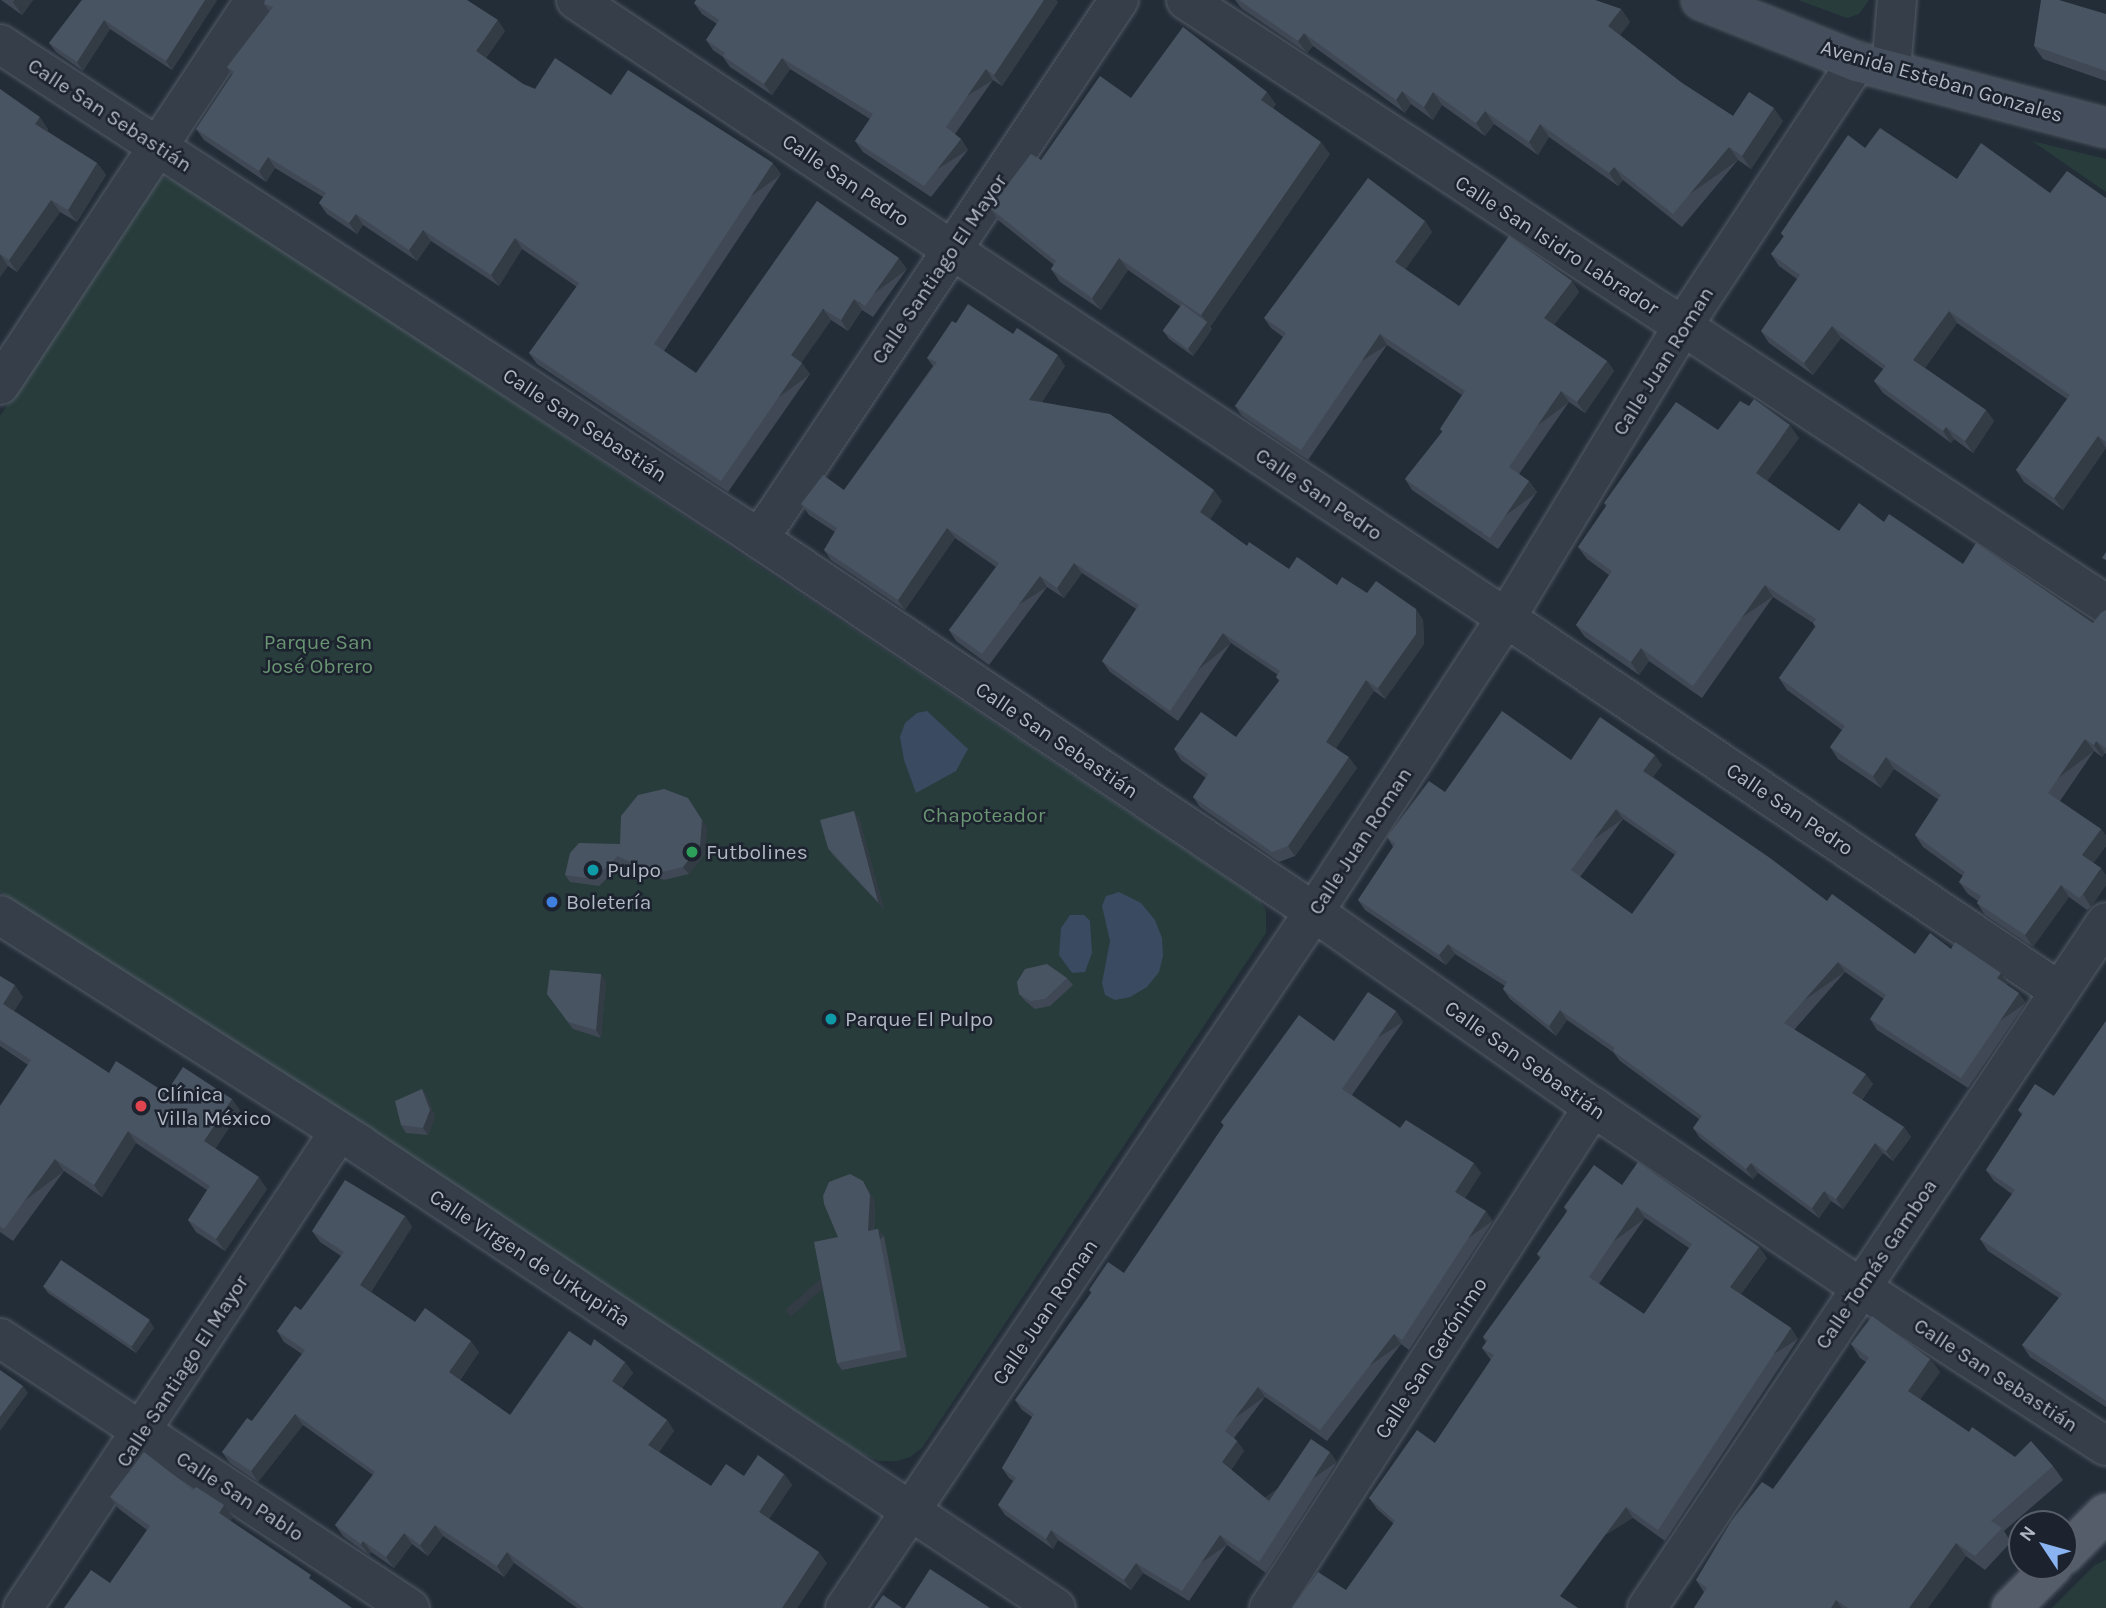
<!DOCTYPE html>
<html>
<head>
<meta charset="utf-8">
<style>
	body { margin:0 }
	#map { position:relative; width:2106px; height:1608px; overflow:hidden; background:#232d38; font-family:Karla,sans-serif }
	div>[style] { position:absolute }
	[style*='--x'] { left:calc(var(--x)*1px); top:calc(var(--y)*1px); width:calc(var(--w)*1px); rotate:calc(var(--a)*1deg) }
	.green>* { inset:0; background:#283c3c }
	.water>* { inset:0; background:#394a61 }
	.roads { filter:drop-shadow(0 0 2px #545c67) drop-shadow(0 0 2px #545c67) }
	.street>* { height:38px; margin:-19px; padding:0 19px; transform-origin:19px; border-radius:19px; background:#363e49 }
	.secondary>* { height:38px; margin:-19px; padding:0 19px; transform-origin:19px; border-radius:19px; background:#454e5c }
	.primary>* { height:38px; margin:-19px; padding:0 19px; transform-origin:19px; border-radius:19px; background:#545d69 }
	.wall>* { inset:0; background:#3f4854 }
	.shaded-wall>* { inset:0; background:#333b45; transform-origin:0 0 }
	.building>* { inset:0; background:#495462; transform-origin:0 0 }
	.dots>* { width:19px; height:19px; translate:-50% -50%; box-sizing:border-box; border:4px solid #1c232e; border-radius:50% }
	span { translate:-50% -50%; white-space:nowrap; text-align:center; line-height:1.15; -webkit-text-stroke:5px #1c232e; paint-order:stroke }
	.street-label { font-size:21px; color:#b1b9c5 }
	.park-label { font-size:21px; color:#6a9573 }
	.poi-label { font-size:21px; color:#b1b9c5 }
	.left { translate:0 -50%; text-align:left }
	.north { position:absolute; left:2008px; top:1510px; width:70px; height:70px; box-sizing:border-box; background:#1c232e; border:2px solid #585f6a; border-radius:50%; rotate:306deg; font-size:19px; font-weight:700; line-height:28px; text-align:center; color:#b1b9c5 }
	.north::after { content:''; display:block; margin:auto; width:24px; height:32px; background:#8ab4f1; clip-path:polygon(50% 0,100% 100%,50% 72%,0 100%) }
</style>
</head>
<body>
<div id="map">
	<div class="green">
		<i style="clip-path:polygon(1798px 0,1869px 0,1859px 14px,1847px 18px)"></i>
		<i style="clip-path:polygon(2032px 141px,2106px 159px,2106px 192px)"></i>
		<i style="clip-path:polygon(161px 178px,180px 180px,1260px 900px,1266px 911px,1266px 933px,922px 1448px,910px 1457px,897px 1461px,879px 1461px,860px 1453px,0 892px,0 416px,153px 183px)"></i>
		<i style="clip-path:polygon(2106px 1560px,2106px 1608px,2052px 1608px,2095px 1565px)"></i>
	</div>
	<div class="water">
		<i style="clip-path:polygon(927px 711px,968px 749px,956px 771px,916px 793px,904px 760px,900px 737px,905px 723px,917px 713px)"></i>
		<i style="clip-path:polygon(1119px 892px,1141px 903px,1155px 920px,1162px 938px,1163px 956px,1159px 972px,1147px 987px,1130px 997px,1115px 1000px,1105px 995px,1102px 983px,1110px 941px,1102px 906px,1106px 896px)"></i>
		<i style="clip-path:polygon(1070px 915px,1084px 915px,1090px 921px,1092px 953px,1085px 972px,1072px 973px,1059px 955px,1061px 928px)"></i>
	</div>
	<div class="roads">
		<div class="street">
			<i style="--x:576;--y:0;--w:1117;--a:33.6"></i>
			<i style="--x:1506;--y:618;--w:667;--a:34"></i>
			<i style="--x:1186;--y:0;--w:1101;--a:33.29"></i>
			<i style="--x:0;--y:44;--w:890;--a:33.08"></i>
			<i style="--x:746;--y:530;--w:685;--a:33.92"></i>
			<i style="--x:1314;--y:912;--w:340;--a:35"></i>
			<i style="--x:1593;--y:1107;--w:322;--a:34"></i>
			<i style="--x:1860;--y:1287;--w:293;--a:32.9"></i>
			<i style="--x:1891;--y:70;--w:70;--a:-85.1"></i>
			<i style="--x:0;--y:385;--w:462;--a:-56.5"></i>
			<i style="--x:759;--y:539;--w:648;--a:-56.26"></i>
			<i style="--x:0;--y:915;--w:426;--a:32.5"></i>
			<i style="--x:359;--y:1144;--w:837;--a:33.65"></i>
			<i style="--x:0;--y:1338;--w:491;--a:33.4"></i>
			<i style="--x:23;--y:1608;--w:571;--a:-56.42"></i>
			<i style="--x:845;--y:1608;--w:839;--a:-56.03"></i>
			<i style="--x:1314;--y:912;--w:351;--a:-56.9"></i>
			<i style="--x:1506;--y:618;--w:340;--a:-58.8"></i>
			<i style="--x:1682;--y:327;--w:318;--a:-56.6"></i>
			<i style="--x:1269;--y:1608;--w:597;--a:-57.11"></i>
			<i style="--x:1647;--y:1608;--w:825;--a:-56.21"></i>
		</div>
		<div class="secondary">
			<i style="--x:1701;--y:0;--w:168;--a:21.7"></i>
			<i style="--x:1857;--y:62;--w:258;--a:14.8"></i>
		</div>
		<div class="primary">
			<i style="--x:2064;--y:1555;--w:59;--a:-45"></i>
			<i style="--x:2011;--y:1608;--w:59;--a:-45"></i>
		</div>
	</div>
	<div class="wall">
		<i style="clip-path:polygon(1px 0,33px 0,22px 15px)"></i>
		<i style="clip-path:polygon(82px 0,217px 0,172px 70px,110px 29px,83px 71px,56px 52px,49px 43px)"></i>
		<i style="clip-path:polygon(1235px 0,1595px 0,1621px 9px,1630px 22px,1620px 35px,1682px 83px,1733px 116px,1783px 121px,1751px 169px,1738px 160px,1682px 227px,1623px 180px,1618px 186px,1549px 137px,1538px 155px,1494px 124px,1485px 136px,1442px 105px,1433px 120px,1411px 104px,1405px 113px,1313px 46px,1307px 53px,1241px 8px)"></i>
		<i style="clip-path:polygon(1058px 2px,1002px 86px,993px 80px,955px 134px,961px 139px,968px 150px,931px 197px,863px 152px,855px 141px,870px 119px,790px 69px,772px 95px,730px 67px,723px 57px,713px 50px,706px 40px,717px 24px,702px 14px,694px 3px)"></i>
		<i style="clip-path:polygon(264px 4px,505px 31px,486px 58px,523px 84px,535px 89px,611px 95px,781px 174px,664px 351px,696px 373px,907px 269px,873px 317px,862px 310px,848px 331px,831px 320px,801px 363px,810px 374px,728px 492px,537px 364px,529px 353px,577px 287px,522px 249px,499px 286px,431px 241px,417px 261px,363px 225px,357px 234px,327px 214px,319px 203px,323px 197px,275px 168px,266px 182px,204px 140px,196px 129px,232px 75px,227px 67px,270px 12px)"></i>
		<i style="clip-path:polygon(2106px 14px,2106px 81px,2043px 59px,2034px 46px)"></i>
		<i style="clip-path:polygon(0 89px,48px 129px,47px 131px,97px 163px,106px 175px,77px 222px,60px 212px,17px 272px,8px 266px,0 277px)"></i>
		<i style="clip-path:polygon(1131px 98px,1276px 104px,1273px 108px,1330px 154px,1210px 327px,1212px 329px,1193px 356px,1169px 339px,1164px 332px,1181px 307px,1128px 270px,1101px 310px,1060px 282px,1051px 269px,1054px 265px,998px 220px,990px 208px)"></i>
		<i style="clip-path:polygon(1865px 148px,1957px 179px,2050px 193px,2106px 198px,2106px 448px,2063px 510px,2024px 482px,2016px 470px,2067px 399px,1957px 323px,1925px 368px,1986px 410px,1994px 421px,1973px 453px,1954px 439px,1951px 443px,1883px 393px,1874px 381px,1883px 369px,1841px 338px,1813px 375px,1769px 343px,1761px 331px,1797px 279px,1779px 266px,1771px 254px,1784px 237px,1781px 233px)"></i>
		<i style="clip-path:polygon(1425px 221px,1432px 232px,1405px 269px,1459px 306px,1572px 281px,1579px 292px,1554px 325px,1607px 361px,1614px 371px,1585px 413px,1569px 402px,1519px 474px,1529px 481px,1537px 492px,1498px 549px,1412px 490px,1405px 479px,1442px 432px,1440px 429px,1462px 395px,1387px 345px,1308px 460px,1242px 416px,1235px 406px,1283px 337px,1271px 328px,1264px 318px)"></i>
		<i style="clip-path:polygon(956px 323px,1013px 334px,1065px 366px,1042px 402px,1222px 501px,1210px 519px,1247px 546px,1289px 569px,1337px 585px,1367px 593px,1416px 609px,1423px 620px,1424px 644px,1385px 699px,1374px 691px,1336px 748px,1357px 768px,1295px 856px,1279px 862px,1200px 807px,1193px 797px,1206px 778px,1181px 760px,1174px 749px,1236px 737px,1279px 681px,1276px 677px,1278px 675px,1231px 643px,1178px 721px,1110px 672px,1102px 661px,1136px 609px,1082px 573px,1064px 598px,1047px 587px,989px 665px,956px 641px,949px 630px,996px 567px,955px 538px,905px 610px,831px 560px,824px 550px,835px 532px,809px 515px,801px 504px,844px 490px,933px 366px,927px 358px)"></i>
		<i style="clip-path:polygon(1718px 430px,1799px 438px,1767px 481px,1839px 531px,1884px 522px,1963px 564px,2093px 623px,2106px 610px,2106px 754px,2105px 753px,2102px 757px,2094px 751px,2060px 801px,2101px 829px,2106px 836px,2106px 846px,2093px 863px,2101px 868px,2106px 876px,2106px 885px,2091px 907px,2087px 910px,2069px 897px,2033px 947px,1985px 915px,1977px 903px,1978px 901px,1968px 894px,1959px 882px,1963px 876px,1923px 847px,1915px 835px,1939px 800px,1894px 769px,1881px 788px,1838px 759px,1830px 747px,1842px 730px,1787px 690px,1779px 678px,1815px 627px,1813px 623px,1773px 597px,1702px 698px,1649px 661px,1639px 675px,1585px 637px,1576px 625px,1609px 575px,1587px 559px,1578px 547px,1606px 506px,1604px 503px)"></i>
		<i style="clip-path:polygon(evenodd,1571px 760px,1662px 765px,1653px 777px,1827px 901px,1915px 954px,1951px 949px,2008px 983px,2006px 984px,2026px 1003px,1968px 1088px,1877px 1030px,1870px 1019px,1884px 999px,1845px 972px,1794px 1030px,1873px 1084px,1862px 1100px,1904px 1127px,1911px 1137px,1893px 1161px,1883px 1153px,1843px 1209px,1831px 1201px,1819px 1218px,1758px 1173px,1753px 1179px,1700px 1138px,1693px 1128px,1699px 1119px,1620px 1061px,1613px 1052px,1567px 1020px,1556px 1036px,1510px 999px,1503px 989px,1505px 986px,1455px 954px,1446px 965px,1365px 910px,1358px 900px,1393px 847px,1387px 837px,1445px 792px,1571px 760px,1623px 819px,1675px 855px,1632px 914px,1580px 877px,1623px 819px)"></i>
		<i style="clip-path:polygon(859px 818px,884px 909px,833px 855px,828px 848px)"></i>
		<i style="clip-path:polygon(707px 827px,705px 854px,689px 874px,664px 880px,624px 865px,623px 863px,599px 886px,570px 882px,565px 875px,620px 844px)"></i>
		<i style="clip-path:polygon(601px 974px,606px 982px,601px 1038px,573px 1029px,547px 994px)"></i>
		<i style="clip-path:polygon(0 976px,23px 997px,14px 1011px,109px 1073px,166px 1093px,232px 1099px,240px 1111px,215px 1149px,267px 1189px,225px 1251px,196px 1232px,188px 1220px,207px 1190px,136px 1143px,102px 1197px,64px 1171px,13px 1241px,0 1232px,0 1106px,28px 1065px,0 1046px)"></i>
		<i style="clip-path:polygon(1067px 978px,1073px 985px,1050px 1006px,1035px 1009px,1025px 1001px,1019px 994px)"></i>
		<i style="clip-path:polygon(1396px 1011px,1403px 1022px,1352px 1095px,1400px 1128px,1481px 1173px,1465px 1198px,1493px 1221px,1409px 1350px,1401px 1344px,1327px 1441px,1265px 1397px,1234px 1438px,1237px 1441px,1244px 1451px,1231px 1470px,1269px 1501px,1337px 1462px,1266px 1573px,1227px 1545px,1189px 1601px,1143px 1573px,1131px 1590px,1058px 1540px,1053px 1549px,1005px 1515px,998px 1505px,1013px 1481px,1009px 1478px,1002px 1468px,1032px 1417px,1022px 1410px,1015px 1400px,1091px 1293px,1089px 1290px,1124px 1273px,1224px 1126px,1221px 1122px,1334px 1041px)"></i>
		<i style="clip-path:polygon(2106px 1021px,2106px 1407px,2030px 1357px,2022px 1345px,2059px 1298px,1988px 1251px,1980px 1239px,2012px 1194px,1994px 1181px,1986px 1170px,2022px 1115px,2018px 1110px,2054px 1096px)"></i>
		<i style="clip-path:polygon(422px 1089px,427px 1096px,435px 1117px,428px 1135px,406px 1133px,401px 1125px)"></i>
		<i style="clip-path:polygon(evenodd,1622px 1185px,1759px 1247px,1767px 1258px,1741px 1294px,1791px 1328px,1798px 1339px,1665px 1541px,1633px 1518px,1346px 1590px,1394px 1524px,1377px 1509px,1369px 1498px,1435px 1443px,1491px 1360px,1482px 1348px,1486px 1342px,1483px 1337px,1540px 1258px,1537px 1254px,1567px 1212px,1564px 1207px,1622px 1185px,1645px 1218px,1689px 1248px,1644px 1314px,1599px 1284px,1645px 1218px)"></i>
		<i style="clip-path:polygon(868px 1189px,875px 1202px,874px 1230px,878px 1229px,884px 1236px,907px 1357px,842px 1370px,837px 1363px,838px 1237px)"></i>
		<i style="clip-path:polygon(405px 1216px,412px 1227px,371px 1292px,415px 1322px,479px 1352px,460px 1380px,510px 1415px,591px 1346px,625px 1362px,633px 1373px,622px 1388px,667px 1420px,674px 1431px,659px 1452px,711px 1486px,744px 1476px,784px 1474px,792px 1485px,769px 1519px,827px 1563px,797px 1608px,577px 1608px,514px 1563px,504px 1577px,443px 1536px,428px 1556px,412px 1544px,394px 1568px,371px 1552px,369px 1555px,359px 1548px,343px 1536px,335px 1525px,373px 1475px,303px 1425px,258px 1482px,230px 1463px,222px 1452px,252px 1421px,302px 1354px,284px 1342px,277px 1331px,301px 1310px,341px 1256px,320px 1242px,312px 1231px)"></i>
		<i style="clip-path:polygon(43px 1286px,149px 1320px,154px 1328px,136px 1353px,48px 1293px)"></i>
		<i style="clip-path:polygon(1851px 1344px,1930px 1359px,1940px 1372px,1920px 1399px,1969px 1432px,2015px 1457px,2053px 1466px,2063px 1480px,2004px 1531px,2011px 1542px,1985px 1570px,1966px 1556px,1928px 1608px,1694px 1608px,1704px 1592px,1696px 1580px,1773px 1489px,1866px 1362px,1860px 1358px)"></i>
		<i style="clip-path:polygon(193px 1490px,233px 1517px,230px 1521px,316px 1584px,110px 1583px,147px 1530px,119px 1509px,110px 1497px)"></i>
	</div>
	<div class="shaded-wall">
		<i style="clip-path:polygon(14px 0,33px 0,22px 15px,13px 2px)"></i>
		<i style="clip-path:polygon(205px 0,217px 0,172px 70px,166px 61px)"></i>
		<i style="clip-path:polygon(1044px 0,1056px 0,1058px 2px,1002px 86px,994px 75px)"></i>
		<i style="clip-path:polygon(1621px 9px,1630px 22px,1617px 39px,1608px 26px)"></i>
		<i style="clip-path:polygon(104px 20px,110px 29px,83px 71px,77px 62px)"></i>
		<i style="clip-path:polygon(498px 20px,505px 31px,483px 62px,476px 51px)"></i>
		<i style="clip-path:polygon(1304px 33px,1313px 46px,1307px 53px,1298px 41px)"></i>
		<i style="clip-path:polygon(782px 58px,790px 69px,772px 95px,764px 84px)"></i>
		<i style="left:986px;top:69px;width:13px;height:70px;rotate:58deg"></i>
		<i style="clip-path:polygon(1402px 91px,1411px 104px,1405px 113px,1396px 100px)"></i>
		<i style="clip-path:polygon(1267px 92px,1276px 104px,1270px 112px,1261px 100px)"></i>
		<i style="clip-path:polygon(1433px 92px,1442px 105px,1433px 120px,1424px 107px)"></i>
		<i style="clip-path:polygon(1774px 108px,1783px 121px,1751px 169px,1742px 156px)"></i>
		<i style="clip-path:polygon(1485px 111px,1494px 124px,1485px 136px,1476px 123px)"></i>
		<i style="clip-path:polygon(40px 117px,48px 129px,43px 136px,35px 124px)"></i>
		<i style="clip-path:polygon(1540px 124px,1549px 137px,1538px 155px,1529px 142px)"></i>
		<i style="left:961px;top:139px;width:13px;height:60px;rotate:58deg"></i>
		<i style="clip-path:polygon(1321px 142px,1330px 154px,1210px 327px,1212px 329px,1193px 356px,1188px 348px,1207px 322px,1201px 315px)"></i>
		<i style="left:1729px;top:147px;width:16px;height:87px;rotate:55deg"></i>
		<i style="clip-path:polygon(268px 157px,275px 168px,266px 182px,259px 171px)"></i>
		<i style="clip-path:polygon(97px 163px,106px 175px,77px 222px,68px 210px)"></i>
		<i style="left:773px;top:163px;width:14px;height:217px;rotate:54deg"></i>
		<i style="clip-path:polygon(1614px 167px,1623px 180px,1618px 186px,1609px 173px)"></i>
		<i style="clip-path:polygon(51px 200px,60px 212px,17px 272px,9px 260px)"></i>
		<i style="clip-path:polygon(356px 214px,363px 225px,357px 234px,349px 223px)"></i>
		<i style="clip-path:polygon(1425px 221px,1432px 232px,1403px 273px,1395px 262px)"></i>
		<i style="clip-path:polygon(423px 230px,431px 241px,417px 261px,409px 250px)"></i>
		<i style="clip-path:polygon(515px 238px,522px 249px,499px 286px,491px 275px)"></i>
		<i style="clip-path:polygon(0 254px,8px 266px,0 277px)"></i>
		<i style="left:899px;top:258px;width:14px;height:59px;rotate:54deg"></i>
		<i style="clip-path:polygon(1119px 258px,1128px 270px,1101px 310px,1092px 298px)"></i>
		<i style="clip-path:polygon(1572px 281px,1579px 292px,1551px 329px,1544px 318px)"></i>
		<i style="clip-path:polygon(854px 299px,862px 310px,848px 331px,841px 320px)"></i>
		<i style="clip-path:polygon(823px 309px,831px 320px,799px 366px,791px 355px)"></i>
		<i style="clip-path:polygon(1949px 311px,1957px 323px,1922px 372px,1913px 360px)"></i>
		<i style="clip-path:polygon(1832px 326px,1841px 338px,1813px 375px,1804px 363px)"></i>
		<i style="left:1380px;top:334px;width:13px;height:140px;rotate:58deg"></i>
		<i style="clip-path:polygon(1058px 355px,1065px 366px,1036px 411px,1029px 400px)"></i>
		<i style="clip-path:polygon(1607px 361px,1614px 371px,1585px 413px,1577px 402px)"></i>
		<i style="left:802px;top:363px;width:14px;height:143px;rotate:54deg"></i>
		<i style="left:1561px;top:391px;width:14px;height:92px;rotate:54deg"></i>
		<i style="clip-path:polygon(1986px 410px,1994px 421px,1973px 453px,1965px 441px)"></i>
		<i style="clip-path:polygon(1790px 425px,1799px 438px,1764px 485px,1756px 473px)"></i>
		<i style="clip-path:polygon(1946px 427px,1954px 439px,1951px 443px,1943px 431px)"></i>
		<i style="clip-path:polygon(2098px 436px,2106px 448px,2063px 510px,2054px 498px)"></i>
		<i style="left:1529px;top:481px;width:14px;height:69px;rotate:54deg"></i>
		<i style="clip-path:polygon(1214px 490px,1222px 501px,1208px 523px,1200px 512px)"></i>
		<i style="clip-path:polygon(947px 528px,955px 538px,905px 610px,898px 600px)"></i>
		<i style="clip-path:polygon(1074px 563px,1082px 573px,1064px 598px,1057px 588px)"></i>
		<i style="left:1040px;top:576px;width:13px;height:97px;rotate:58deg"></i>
		<i style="left:1765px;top:585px;width:14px;height:124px;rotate:56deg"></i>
		<i style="clip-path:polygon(1416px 609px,1423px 620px,1424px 644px,1385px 699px,1378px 688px)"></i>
		<i style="left:1223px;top:633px;width:13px;height:94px;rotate:51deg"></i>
		<i style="clip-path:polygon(1641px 648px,1649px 661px,1639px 675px,1631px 662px)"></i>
		<i style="clip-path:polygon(1366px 680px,1374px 691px,1333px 752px,1326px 742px)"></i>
		<i style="left:2085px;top:739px;width:15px;height:65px;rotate:53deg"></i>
		<i style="clip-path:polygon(2096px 741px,2105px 753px,2102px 757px,2094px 745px)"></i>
		<i style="clip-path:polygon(1655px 755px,1662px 765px,1650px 781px,1643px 771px)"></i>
		<i style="clip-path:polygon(1349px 757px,1357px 768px,1295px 856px,1288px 846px)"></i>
		<i style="clip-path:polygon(1886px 757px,1894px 769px,1881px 788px,1873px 776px)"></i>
		<i style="clip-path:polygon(688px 798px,707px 827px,705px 854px,689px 874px,683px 867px)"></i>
		<i style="left:1616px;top:809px;width:12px;height:76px;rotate:55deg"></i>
		<i style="clip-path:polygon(854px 811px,859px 818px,884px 909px,878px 902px)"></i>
		<i style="clip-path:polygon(2101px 829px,2106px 836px,2106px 846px,2090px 868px,2082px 855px)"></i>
		<i style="clip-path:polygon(2101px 868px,2106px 876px,2106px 885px,2091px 907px,2083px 894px)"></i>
		<i style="clip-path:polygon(2061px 885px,2069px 897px,2033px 947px,2025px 935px)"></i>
		<i style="clip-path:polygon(1448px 944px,1455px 954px,1446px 965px,1439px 955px)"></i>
		<i style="left:1838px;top:962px;width:12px;height:81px;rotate:55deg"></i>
		<i style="clip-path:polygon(2001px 973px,2008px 983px,2004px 988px,1997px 978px)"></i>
		<i style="clip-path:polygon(601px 974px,606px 982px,601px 1038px,596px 1030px)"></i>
		<i style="clip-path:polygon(15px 985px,23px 997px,11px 1016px,3px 1004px)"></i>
		<i style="left:2019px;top:993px;width:12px;height:103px;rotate:55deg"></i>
		<i style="clip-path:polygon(1560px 1010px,1567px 1020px,1556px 1036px,1549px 1026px)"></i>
		<i style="left:1396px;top:1011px;width:13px;height:95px;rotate:58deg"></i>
		<i style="clip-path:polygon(1866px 1074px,1873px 1084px,1859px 1103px,1852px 1093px)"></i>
		<i style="clip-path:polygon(422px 1089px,427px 1096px,435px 1117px,428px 1135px,423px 1128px)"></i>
		<i style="clip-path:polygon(232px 1099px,240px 1111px,212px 1153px,204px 1141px)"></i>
		<i style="clip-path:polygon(1904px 1127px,1911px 1137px,1893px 1161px,1886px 1151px)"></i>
		<i style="clip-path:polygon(128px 1131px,136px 1143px,102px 1197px,94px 1185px)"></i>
		<i style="clip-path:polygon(1875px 1143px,1883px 1153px,1843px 1209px,1836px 1199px)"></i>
		<i style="left:55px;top:1159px;width:15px;height:87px;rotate:53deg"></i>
		<i style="clip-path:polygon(1474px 1163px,1481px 1173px,1462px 1202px,1455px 1192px)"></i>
		<i style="clip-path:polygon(1751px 1163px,1758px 1173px,1753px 1179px,1746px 1169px)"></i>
		<i style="clip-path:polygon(259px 1177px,267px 1189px,225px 1251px,216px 1239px)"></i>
		<i style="clip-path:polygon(863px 1181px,868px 1189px,875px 1202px,873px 1238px,868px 1231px)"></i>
		<i style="clip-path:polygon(1824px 1191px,1831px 1201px,1819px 1218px,1812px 1208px)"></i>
		<i style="left:1637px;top:1207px;width:14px;height:85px;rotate:54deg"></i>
		<i style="left:1486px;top:1211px;width:12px;height:154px;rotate:55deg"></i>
		<i style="clip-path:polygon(405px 1216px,412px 1227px,368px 1296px,360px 1285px)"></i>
		<i style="left:878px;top:1229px;width:9px;height:123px;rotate:49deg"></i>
		<i style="clip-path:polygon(1759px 1247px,1767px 1258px,1738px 1298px,1730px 1287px)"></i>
		<i style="clip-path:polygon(149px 1320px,154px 1328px,136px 1353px,131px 1346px)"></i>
		<i style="left:1791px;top:1328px;width:13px;height:242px;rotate:58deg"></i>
		<i style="left:1394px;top:1334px;width:12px;height:121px;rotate:55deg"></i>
		<i style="clip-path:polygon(471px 1341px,479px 1352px,457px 1383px,449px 1372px)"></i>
		<i style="clip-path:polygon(1930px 1359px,1940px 1372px,1917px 1404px,1908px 1391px)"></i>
		<i style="clip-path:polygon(625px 1362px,633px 1373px,619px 1392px,612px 1381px)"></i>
		<i style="clip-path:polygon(23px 1386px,28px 1393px,0 1431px,0 1417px)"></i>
		<i style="left:1258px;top:1387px;width:12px;height:55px;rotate:55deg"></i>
		<i style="clip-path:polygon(295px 1414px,303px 1425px,258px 1482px,251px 1471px)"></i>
		<i style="clip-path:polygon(667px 1420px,674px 1431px,656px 1456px,648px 1445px)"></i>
		<i style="clip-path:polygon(1237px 1441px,1244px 1451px,1229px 1472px,1222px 1462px)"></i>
		<i style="left:1330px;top:1452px;width:12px;height:131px;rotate:55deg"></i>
		<i style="clip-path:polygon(784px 1474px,792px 1485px,766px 1523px,759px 1512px)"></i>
		<i style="clip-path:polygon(224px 1505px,233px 1517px,227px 1525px,219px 1513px)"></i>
		<i style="left:1626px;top:1507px;width:13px;height:111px;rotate:58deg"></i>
		<i style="clip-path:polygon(435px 1525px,443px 1536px,428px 1556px,420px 1545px)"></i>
		<i style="clip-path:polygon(1051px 1530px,1058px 1540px,1053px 1549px,1046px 1539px)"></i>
		<i style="clip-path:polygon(404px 1533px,412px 1544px,394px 1568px,386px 1557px)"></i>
		<i style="left:1220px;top:1535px;width:12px;height:68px;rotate:55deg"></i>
		<i style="clip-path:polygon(363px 1541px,371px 1552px,369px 1555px,361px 1544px)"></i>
		<i style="clip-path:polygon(1956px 1543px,1966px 1556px,1928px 1608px,1909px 1608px)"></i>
		<i style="clip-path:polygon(507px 1552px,514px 1563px,504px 1577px,497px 1566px)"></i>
		<i style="clip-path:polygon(819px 1552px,827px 1563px,797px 1608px,782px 1608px)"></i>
		<i style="clip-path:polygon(1136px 1563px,1143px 1573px,1131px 1590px,1124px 1580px)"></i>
		<i style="clip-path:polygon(1836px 1600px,1842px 1608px,1831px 1608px)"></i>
	</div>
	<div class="building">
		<i style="clip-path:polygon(82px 0,205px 0,166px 61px,104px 20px,77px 62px,49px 43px)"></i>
		<i style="clip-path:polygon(265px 0,467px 0,498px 20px,476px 51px,523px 84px,535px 89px,555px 58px,611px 95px,628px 70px,773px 163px,654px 344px,696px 373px,817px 201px,899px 258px,865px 306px,854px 299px,841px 320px,823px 309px,791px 355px,802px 363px,721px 481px,529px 353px,579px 283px,515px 238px,491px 275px,423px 230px,409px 250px,356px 214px,349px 223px,319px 203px,326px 193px,268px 157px,259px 171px,196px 129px,234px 72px,227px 67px,273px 7px,264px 4px)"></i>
		<i style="clip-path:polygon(696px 0,1044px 0,994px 75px,986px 69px,946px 127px,961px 139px,924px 186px,855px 141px,873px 114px,782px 58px,764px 84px,723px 56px,725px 53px,706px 40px,719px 20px,694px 3px)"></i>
		<i style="clip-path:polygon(1239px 0,1595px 0,1621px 9px,1608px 26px,1682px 83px,1733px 116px,1749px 92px,1774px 108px,1742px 156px,1729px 147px,1673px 214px,1614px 167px,1609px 173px,1540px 124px,1529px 142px,1485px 111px,1476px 123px,1433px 92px,1424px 107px,1402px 91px,1396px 100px,1304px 33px,1298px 41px)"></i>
		<i style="clip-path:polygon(2041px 0,2059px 0,2106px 14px,2106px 71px,2034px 46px)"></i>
		<i style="clip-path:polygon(1183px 27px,1267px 92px,1261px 100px,1321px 142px,1201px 315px,1119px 258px,1092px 298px,1051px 269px,1056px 261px,990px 208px,1031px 154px,1041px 160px,1100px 76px,1131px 98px)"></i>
		<i style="clip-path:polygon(0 89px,40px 117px,35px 124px,97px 163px,68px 210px,51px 200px,9px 260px,0 254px)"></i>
		<i style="clip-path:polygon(1880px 128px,1957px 179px,1981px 143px,2050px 193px,2067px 171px,2106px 198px,2106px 442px,2098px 436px,2054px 498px,2016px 470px,2070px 395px,1949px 311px,1913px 360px,1986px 410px,1965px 441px,1946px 427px,1943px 431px,1874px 381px,1886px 366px,1832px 326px,1804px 363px,1761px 331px,1800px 275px,1771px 254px,1784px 236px,1781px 233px,1848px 135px,1865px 148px)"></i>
		<i style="clip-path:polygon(1368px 178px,1425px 221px,1395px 262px,1459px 306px,1509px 236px,1572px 281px,1544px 318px,1607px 361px,1577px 402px,1561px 391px,1509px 467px,1529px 481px,1490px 538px,1405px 479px,1443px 431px,1440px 429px,1465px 391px,1380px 334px,1301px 450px,1235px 406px,1286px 333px,1264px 318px)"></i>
		<i style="clip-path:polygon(968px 304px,1013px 334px,1017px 328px,1058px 355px,1029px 400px,1110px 414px,1214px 490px,1200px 512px,1247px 546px,1249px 542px,1289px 569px,1297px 557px,1337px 585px,1342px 577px,1367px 593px,1376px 581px,1416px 609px,1416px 634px,1378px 688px,1366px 680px,1326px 742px,1349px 757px,1288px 846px,1272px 852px,1193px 797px,1208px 774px,1174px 749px,1201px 712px,1236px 737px,1280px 680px,1276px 677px,1280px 671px,1223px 633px,1170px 711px,1102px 661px,1139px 605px,1074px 563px,1057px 588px,1040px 576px,982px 654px,949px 630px,999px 563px,947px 528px,898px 600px,824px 550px,837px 528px,801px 504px,823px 475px,844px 490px,937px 362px,927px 358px,952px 321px,956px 323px)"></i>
		<i style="left:1182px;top:304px;width:31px;height:33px;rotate:36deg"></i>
		<i style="clip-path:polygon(1754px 399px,1790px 425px,1756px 473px,1839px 531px,1859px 503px,1884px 522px,1889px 514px,1963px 564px,1976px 543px,2093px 623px,2101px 613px,2106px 610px,2106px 748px,2096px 741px,2094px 745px,2085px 739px,2048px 793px,2101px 829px,2082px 855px,2101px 868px,2083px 894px,2079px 898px,2061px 885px,2025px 935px,1977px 903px,1981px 896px,1959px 882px,1965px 872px,1915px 835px,1941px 795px,1886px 757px,1873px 776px,1830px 747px,1845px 726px,1779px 678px,1816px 626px,1813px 623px,1816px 619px,1765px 585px,1693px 686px,1641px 648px,1631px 662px,1576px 625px,1612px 571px,1578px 547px,1607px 505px,1604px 503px,1676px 402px,1718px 430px,1740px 401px,1749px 406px)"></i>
		<i style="clip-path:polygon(2106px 552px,2106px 560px,2102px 558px)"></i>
		<i style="clip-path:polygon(evenodd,1502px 711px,1571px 760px,1600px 717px,1655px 755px,1643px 771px,1770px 858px,1827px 901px,1832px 894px,1915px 954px,1930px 933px,1951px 949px,1955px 942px,2001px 973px,1997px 978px,2019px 993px,1961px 1078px,1870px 1019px,1886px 995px,1838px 962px,1784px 1023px,1866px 1074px,1852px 1093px,1904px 1127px,1886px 1151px,1875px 1143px,1836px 1199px,1824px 1191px,1812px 1208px,1751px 1163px,1746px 1169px,1693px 1128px,1702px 1116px,1613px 1051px,1615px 1048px,1560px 1010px,1549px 1026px,1503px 989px,1507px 982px,1448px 944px,1439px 955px,1358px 900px,1395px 844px,1387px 837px,1429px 781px,1445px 792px,1502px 711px,1616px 809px,1677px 852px,1632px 914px,1571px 870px,1616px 809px)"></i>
		<i style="clip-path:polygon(664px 789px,688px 798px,702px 820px,700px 846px,683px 867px,658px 873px,619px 857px,619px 855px,594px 879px,565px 875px,570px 853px,579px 843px,620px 844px,621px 816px,638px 795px)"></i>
		<i style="clip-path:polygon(854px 811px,878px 902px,828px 848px,820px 820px)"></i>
		<i style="clip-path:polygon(1047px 964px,1067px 978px,1045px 999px,1030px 1001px,1019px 994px,1017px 982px,1025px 969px)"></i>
		<i style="clip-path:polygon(550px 970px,601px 974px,596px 1030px,568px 1022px,547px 994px)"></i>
		<i style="clip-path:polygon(0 976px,15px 985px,3px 1004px,109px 1073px,116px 1061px,166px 1093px,183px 1067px,232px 1099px,204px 1141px,259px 1177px,216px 1239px,188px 1220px,210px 1186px,128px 1131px,94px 1185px,55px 1159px,4px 1229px,0 1226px,0 1106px,31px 1060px,0 1040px)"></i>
		<i style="clip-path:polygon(1368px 992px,1396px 1011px,1342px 1089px,1400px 1128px,1406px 1120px,1474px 1163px,1455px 1192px,1486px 1211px,1402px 1340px,1394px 1334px,1320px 1430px,1258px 1387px,1225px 1431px,1237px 1441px,1222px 1462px,1269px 1501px,1311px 1439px,1330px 1452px,1259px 1562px,1220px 1535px,1182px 1591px,1136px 1563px,1124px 1580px,1051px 1530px,1046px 1539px,998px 1505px,1016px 1478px,1002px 1468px,1034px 1414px,1015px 1400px,1092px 1292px,1089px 1290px,1108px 1262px,1124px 1273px,1224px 1125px,1221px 1122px,1299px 1015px,1334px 1041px)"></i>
		<i style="clip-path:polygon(2106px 1021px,2106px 1401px,2022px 1345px,2062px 1294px,1980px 1239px,2015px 1190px,1986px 1170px,2023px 1113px,2018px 1110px,2035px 1084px,2054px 1096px)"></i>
		<i style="clip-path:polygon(422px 1089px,430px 1110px,423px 1128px,401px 1125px,395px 1101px)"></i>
		<i style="clip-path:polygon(evenodd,1638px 1162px,1759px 1247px,1730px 1287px,1791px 1328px,1658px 1530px,1626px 1507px,1560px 1596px,1578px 1608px,1292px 1608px,1318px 1572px,1346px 1590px,1395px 1521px,1369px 1498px,1417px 1430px,1435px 1443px,1494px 1355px,1482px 1348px,1488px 1340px,1483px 1337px,1541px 1257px,1537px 1254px,1568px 1210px,1564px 1207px,1594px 1165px,1622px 1185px,1638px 1162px,1637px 1207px,1692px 1244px,1644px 1314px,1589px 1277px,1637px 1207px)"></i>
		<i style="clip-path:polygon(850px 1174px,863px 1181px,870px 1195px,868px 1231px,878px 1229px,901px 1350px,837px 1363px,814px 1242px,838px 1237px,824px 1204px,823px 1196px,829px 1182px)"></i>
		<i style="clip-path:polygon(345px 1180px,405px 1216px,360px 1285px,415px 1322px,425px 1308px,471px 1341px,449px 1372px,510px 1415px,569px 1331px,591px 1346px,594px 1339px,625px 1362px,612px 1381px,667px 1420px,648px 1445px,711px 1486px,726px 1464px,744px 1476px,758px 1455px,784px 1474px,759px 1512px,819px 1552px,782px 1608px,584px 1608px,507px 1552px,497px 1566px,435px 1525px,420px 1545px,404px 1533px,386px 1557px,363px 1541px,361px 1544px,335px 1525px,375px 1472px,295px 1414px,251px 1471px,222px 1452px,247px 1418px,252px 1421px,305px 1350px,277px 1331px,295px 1306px,301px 1310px,344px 1252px,312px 1231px)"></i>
		<i style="left:61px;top:1260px;width:107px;height:32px;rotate:34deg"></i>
		<i style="clip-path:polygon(1872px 1316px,1930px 1359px,1908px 1391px,1969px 1432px,1972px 1427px,2015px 1457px,2031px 1441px,2053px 1466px,1991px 1521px,2002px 1528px,1975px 1556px,1956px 1543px,1909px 1608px,1848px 1608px,1836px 1600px,1831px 1608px,1694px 1608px,1707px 1588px,1696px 1580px,1732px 1520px,1762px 1482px,1773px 1489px,1869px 1358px,1851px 1344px)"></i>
		<i style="clip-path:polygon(0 1370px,23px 1386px,0 1417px)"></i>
		<i style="clip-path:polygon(144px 1452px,193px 1490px,196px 1487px,224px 1505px,219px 1513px,311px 1575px,309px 1578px,352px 1608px,64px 1608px,91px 1570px,110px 1583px,150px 1526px,110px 1497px)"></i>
		<i style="clip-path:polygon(930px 1569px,990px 1608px,905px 1608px)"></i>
		<i style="clip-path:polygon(883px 1595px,902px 1608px,874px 1608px)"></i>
	</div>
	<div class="dots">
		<i style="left:692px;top:852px;background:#2e9e5b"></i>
		<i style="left:593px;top:870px;background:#0f9aa8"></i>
		<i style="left:552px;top:902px;background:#3f7fe0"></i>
		<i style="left:831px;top:1019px;background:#0f9aa8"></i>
		<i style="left:141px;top:1106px;background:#e0444e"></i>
	</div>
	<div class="street-label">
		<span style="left:1942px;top:81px;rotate:16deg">Avenida Esteban Gonzales</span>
		<span style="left:110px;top:115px;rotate:33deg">Calle San Sebastián</span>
		<span style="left:846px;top:180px;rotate:34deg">Calle San Pedro</span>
		<span style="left:1557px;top:245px;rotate:33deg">Calle San Isidro Labrador</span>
		<span style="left:939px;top:269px;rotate:-56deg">Calle Santiago El Mayor</span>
		<span style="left:1663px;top:361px;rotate:-58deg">Calle Juan Roman</span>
		<span style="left:585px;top:425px;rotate:33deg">Calle San Sebastián</span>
		<span style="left:1319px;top:494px;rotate:34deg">Calle San Pedro</span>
		<span style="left:1057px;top:740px;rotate:34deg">Calle San Sebastián</span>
		<span style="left:1790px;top:809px;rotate:34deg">Calle San Pedro</span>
		<span style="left:1360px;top:841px;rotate:-57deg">Calle Juan Roman</span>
		<span style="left:1525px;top:1060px;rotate:35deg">Calle San Sebastián</span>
		<span style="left:530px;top:1258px;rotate:33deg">Calle Virgen de Urkupiña</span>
		<span style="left:1876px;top:1264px;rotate:-56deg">Calle Tomás Gamboa</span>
		<span style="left:1045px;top:1312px;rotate:-56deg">Calle Juan Roman</span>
		<span style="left:1431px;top:1358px;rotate:-57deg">Calle San Gerónimo</span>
		<span style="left:182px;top:1371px;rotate:-57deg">Calle Santiago El Mayor</span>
		<span style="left:1996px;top:1375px;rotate:33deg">Calle San Sebastián</span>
		<span style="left:240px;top:1496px;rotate:33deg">Calle San Pablo</span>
	</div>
	<div class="park-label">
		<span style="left:318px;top:654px">Parque San<br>José Obrero</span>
		<span style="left:984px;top:815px">Chapoteador</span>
	</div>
	<div class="poi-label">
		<span class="left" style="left:706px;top:852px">Futbolines</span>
		<span class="left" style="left:607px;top:870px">Pulpo</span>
		<span class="left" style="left:566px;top:902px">Boletería</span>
		<span class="left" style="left:845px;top:1019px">Parque El Pulpo</span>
		<span class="left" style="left:157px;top:1106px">Clínica<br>Villa México</span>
	</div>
	<div class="north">N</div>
</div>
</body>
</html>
